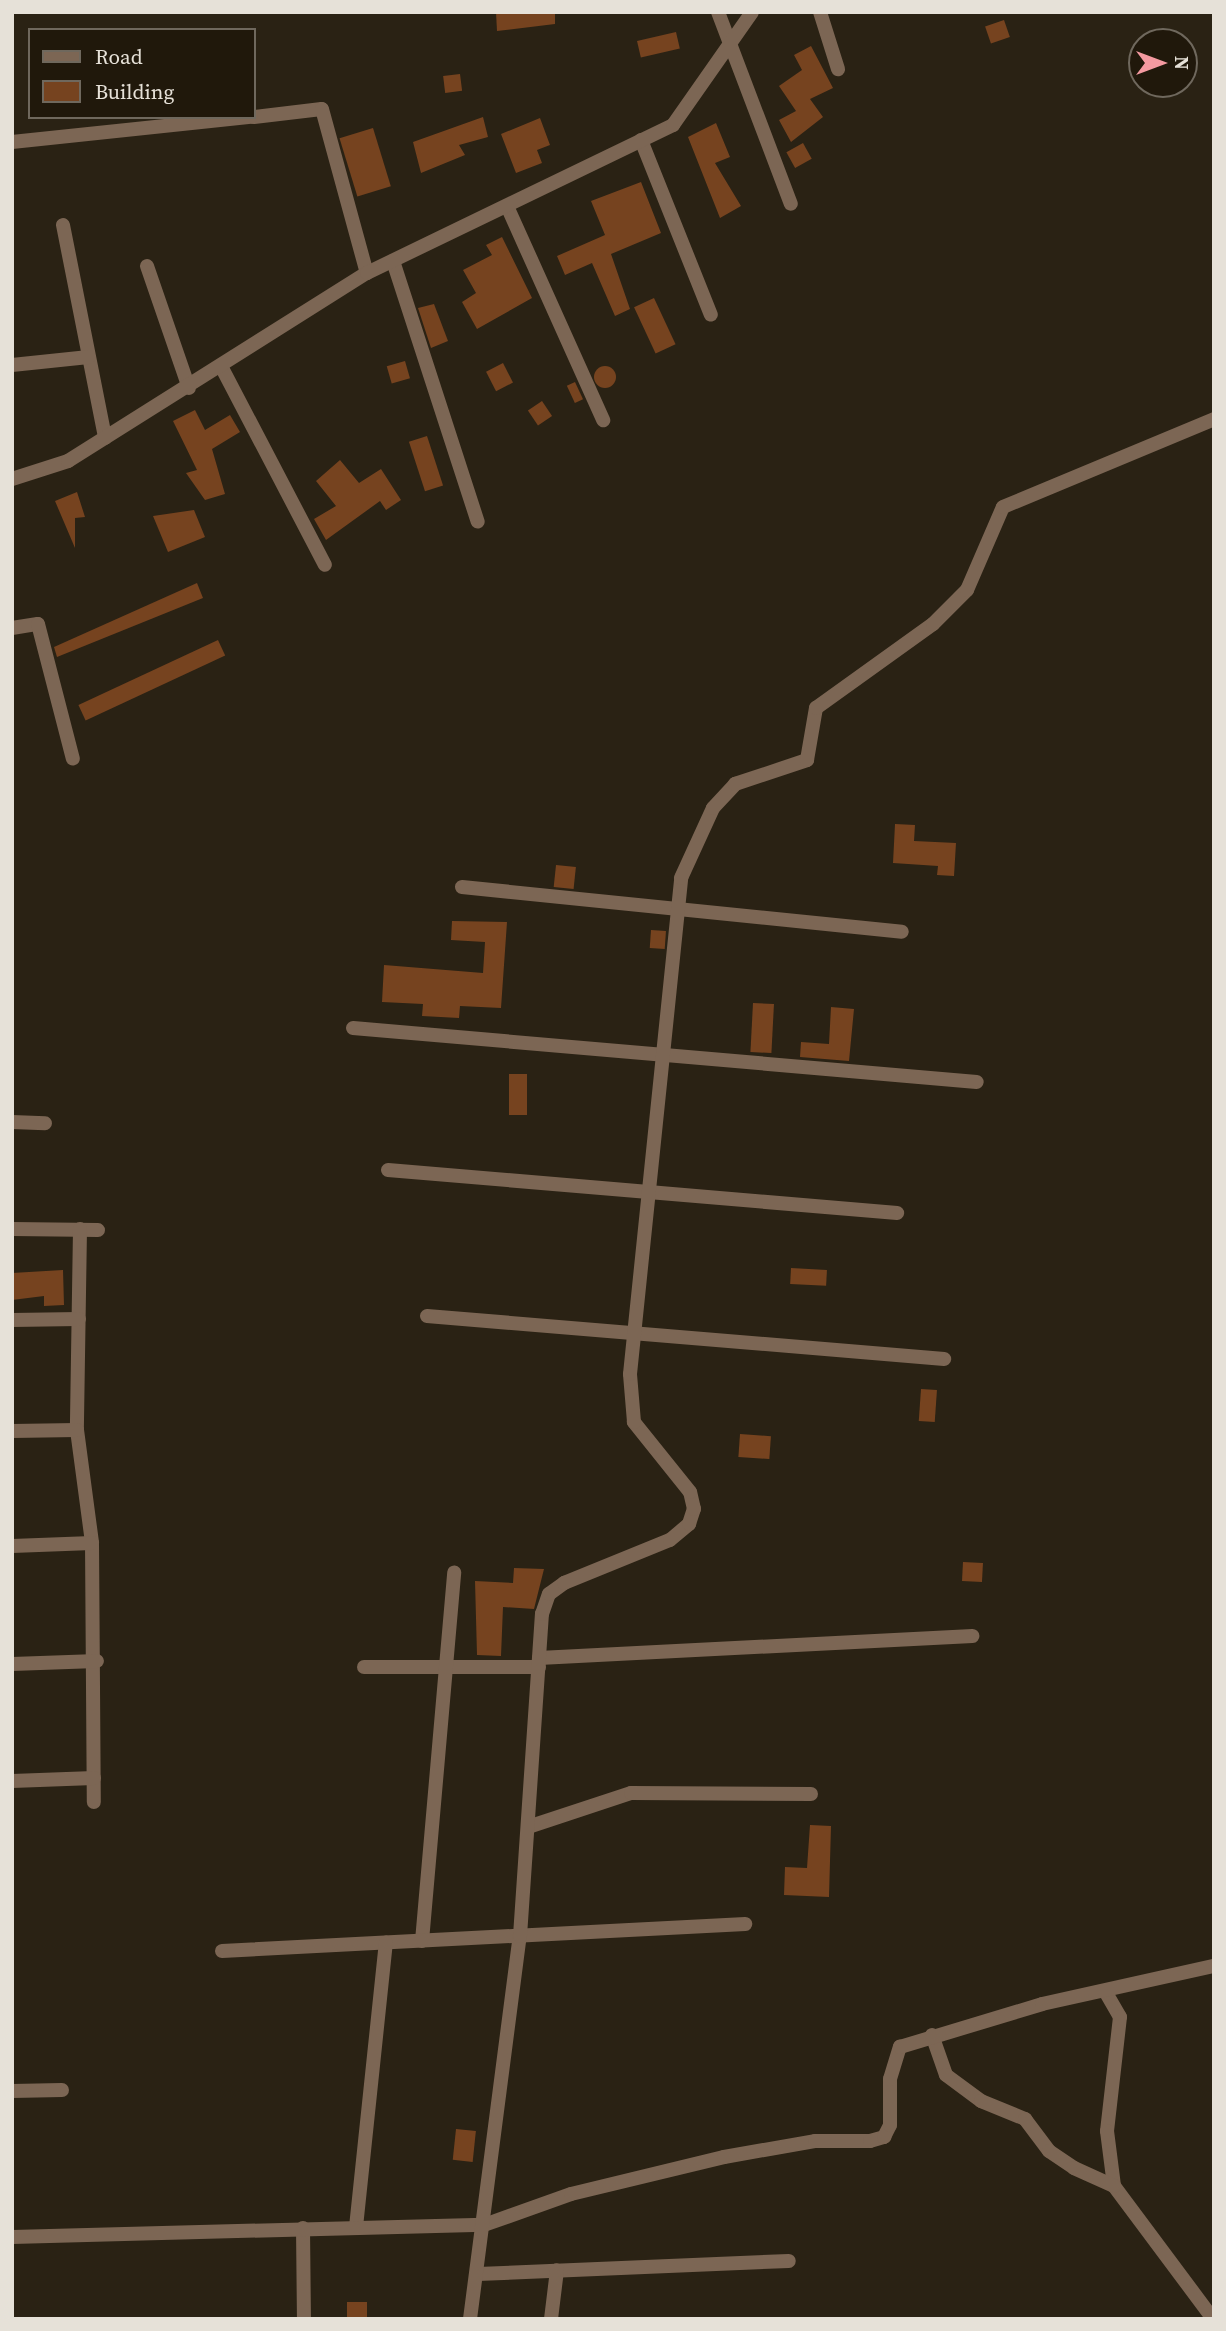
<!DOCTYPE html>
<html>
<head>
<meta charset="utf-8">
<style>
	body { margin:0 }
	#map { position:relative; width:1226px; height:2331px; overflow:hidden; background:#2a2214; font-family:"Source Serif 4",serif }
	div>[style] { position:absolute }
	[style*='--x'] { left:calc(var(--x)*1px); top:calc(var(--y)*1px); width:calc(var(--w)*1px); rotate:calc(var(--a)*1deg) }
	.building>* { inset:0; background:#76431f; transform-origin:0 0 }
	.round { border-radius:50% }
	.minor>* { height:14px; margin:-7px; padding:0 7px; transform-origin:7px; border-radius:7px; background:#7c6654 }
	.tertiary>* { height:14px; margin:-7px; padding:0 7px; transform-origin:7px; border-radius:7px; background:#7c6654 }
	span { translate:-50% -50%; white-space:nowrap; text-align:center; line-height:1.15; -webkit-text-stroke:7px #20180b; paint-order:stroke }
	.frame { position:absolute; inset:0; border:14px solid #e6e1d8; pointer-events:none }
	.legend { position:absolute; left:28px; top:28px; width:228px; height:91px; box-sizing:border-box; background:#20180b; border:2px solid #6f685d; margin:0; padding:9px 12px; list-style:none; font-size:21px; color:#e6e1d8 }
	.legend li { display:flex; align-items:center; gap:14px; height:35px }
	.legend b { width:35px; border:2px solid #6f685d }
	.north { position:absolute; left:1128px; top:28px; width:70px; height:70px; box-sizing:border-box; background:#20180b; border:2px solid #6f685d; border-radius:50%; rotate:90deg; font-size:19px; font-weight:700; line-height:28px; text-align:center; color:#e6e1d8 }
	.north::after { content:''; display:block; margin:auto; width:24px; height:32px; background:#f49aa1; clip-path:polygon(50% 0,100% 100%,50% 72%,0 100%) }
</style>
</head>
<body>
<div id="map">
	<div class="building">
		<i style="clip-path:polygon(496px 12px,555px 12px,555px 24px,497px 31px)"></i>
		<i style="left:1004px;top:20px;width:18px;height:20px;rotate:71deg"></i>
		<i style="left:676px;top:32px;width:17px;height:40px;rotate:77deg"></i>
		<i style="clip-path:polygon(811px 46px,833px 88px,810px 99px,823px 117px,791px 142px,779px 120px,796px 111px,779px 86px,802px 70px,794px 55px)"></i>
		<i style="left:460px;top:74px;width:17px;height:17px;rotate:83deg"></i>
		<i style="clip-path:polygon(483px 117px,488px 137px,459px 145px,465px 155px,421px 173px,413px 142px)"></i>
		<i style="clip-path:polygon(540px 118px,550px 145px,537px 150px,542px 163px,516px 173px,501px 134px)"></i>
		<i style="clip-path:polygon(716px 123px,730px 157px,715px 163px,741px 206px,720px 218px,688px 137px)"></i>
		<i style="left:373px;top:128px;width:61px;height:35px;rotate:73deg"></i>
		<i style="left:803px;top:143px;width:18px;height:19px;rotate:61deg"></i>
		<i style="clip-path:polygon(641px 182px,661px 233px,611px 254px,630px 309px,615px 316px,592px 263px,565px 275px,557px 256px,605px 235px,591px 201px)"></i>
		<i style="clip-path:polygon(502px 237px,532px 298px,477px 329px,462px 302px,476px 293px,463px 270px,492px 255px,486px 245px)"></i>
		<i style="left:654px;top:298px;width:51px;height:22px;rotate:65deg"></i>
		<i style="clip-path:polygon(434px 304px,448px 341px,431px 348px,418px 308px)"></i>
		<i style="left:405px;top:361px;width:18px;height:19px;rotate:74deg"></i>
		<i style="left:503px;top:363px;width:22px;height:19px;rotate:63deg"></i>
		<i class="round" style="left:594px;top:366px;width:22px;height:22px"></i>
		<i style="left:575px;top:382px;width:19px;height:9px;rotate:65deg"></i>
		<i style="left:542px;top:401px;width:18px;height:17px;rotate:56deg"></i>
		<i style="clip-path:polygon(195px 410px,205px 430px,230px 415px,240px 432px,212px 449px,225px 494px,205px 500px,186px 473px,197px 470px,173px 421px)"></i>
		<i style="left:427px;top:436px;width:52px;height:19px;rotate:72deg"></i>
		<i style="clip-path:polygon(340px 460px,359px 483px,381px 469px,401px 500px,386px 510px,380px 501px,326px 540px,314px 519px,336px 506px,316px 481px)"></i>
		<i style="clip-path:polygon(77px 492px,85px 517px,75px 518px,75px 548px,55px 501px)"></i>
		<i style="clip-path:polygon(194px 510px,205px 537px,168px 552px,153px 516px)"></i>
		<i style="clip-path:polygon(197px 583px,203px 598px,57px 657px,54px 647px)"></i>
		<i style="left:218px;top:640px;width:17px;height:154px;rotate:65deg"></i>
		<i style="clip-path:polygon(895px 824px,915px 825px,914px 841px,956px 843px,954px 876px,937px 875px,938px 866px,893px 863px)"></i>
		<i style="left:556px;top:865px;width:20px;height:22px;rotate:6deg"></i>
		<i style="clip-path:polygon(452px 921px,507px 922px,501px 1008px,460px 1006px,459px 1018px,422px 1016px,423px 1004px,382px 1002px,384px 965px,483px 973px,485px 942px,451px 940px)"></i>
		<i style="left:651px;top:930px;width:15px;height:18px;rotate:4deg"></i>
		<i style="left:753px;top:1003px;width:21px;height:49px;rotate:3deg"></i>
		<i style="clip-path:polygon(831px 1007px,854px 1009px,849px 1061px,800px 1057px,801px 1042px,829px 1044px)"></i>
		<i style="left:509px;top:1074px;width:18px;height:41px"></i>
		<i style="left:791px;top:1268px;width:36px;height:16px;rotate:3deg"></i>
		<i style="clip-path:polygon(63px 1270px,64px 1305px,44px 1306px,44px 1296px,12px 1300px,12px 1273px)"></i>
		<i style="left:921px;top:1389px;width:16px;height:32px;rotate:4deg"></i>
		<i style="left:740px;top:1434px;width:31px;height:23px;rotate:4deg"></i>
		<i style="left:963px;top:1562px;width:20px;height:19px;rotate:3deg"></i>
		<i style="clip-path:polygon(514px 1568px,544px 1569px,534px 1609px,503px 1607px,501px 1656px,477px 1655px,475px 1581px,513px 1583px)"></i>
		<i style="clip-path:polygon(810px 1825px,831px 1826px,829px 1897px,784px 1895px,785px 1867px,807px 1868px)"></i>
		<i style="left:456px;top:2129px;width:20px;height:31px;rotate:6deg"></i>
		<i style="left:347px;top:2302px;width:20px;height:17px"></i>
	</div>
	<div class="minor">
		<i style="--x:718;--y:12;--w:205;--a:69.2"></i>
		<i style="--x:820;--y:12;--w:60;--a:72.5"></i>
		<i style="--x:254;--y:117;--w:68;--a:-6.7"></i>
		<i style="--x:322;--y:109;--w:170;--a:74.7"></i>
		<i style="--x:641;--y:140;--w:188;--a:68.2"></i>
		<i style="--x:12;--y:142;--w:240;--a:-6"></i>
		<i style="--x:507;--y:206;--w:235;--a:65.8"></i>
		<i style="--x:63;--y:225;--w:217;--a:78.8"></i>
		<i style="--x:393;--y:261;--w:274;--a:72"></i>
		<i style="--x:147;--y:266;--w:129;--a:71"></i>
		<i style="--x:12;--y:365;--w:77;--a:-5.9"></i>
		<i style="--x:222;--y:368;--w:222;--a:62.4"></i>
		<i style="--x:12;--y:628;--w:26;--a:-9"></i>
		<i style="--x:38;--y:624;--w:139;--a:75.5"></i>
		<i style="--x:462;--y:887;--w:442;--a:5.8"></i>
		<i style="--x:353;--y:1028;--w:626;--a:4.95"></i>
		<i style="--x:12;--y:1122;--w:33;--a:2"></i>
		<i style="--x:388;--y:1170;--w:511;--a:4.83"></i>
		<i style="--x:12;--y:1229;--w:86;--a:0.7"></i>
		<i style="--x:80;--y:1229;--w:201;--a:90.9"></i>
		<i style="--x:77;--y:1430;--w:114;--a:82.4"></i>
		<i style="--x:92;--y:1543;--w:259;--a:89.6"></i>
		<i style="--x:427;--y:1316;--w:519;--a:4.75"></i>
		<i style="--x:12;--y:1320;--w:67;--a:-0.9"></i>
		<i style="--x:12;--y:1431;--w:65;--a:-0.9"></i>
		<i style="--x:12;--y:1546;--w:80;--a:-2.1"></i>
		<i style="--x:539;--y:1658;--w:434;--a:-2.9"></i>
		<i style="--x:12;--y:1664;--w:85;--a:-2"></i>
		<i style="--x:364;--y:1667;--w:175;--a:0"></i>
		<i style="--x:12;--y:1781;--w:82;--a:-2.1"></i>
		<i style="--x:528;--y:1827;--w:108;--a:-18.3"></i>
		<i style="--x:631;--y:1793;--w:180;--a:0.3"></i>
		<i style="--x:422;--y:1941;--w:370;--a:-85"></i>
		<i style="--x:222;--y:1951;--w:524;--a:-2.96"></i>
		<i style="--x:1105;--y:1991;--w:30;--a:60"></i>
		<i style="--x:1120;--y:2017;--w:115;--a:96.5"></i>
		<i style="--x:1107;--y:2131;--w:55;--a:82.7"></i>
		<i style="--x:1114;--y:2186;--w:166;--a:53.3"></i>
		<i style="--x:932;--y:2035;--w:42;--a:70.7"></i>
		<i style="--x:946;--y:2075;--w:44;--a:36.6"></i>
		<i style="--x:981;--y:2101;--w:48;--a:22.2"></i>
		<i style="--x:1025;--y:2119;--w:40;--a:53"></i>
		<i style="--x:1049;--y:2151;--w:30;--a:34"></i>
		<i style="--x:1074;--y:2168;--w:44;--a:24.2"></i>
		<i style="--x:12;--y:2091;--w:50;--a:-1.1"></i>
		<i style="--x:356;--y:2227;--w:286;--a:-84"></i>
		<i style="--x:303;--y:2228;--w:91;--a:89.4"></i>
		<i style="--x:12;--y:2237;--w:472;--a:-1.5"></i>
		<i style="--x:484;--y:2225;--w:92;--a:-19.6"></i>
		<i style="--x:571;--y:2194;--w:157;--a:-13.6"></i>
		<i style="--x:724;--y:2157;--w:92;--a:-10"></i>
		<i style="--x:815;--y:2141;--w:55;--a:0"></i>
		<i style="--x:870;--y:2141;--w:15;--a:-16"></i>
		<i style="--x:884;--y:2137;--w:13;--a:-63"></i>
		<i style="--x:890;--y:2125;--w:46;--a:-90"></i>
		<i style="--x:890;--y:2079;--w:34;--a:-73"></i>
		<i style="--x:900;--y:2047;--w:148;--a:-16.8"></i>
		<i style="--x:1042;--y:2004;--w:176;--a:-12.5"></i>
		<i style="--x:478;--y:2274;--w:311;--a:-2.4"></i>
		<i style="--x:470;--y:2319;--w:386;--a:-82.6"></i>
		<i style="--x:520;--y:1936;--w:323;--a:-86.1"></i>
		<i style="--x:542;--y:1614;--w:21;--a:-71"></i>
		<i style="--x:549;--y:1594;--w:19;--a:-36"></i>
		<i style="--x:564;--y:1583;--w:114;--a:-22.1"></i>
		<i style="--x:670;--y:1540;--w:25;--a:-40"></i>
		<i style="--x:689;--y:1524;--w:16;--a:-72"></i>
		<i style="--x:694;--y:1509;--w:17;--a:-103"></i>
		<i style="--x:690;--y:1492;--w:90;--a:-128.7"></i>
		<i style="--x:634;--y:1422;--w:48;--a:-94.8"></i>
		<i style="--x:630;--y:1374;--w:499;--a:-84.1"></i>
		<i style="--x:681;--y:878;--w:77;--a:-65.4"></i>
		<i style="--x:713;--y:808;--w:33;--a:-47"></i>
		<i style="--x:735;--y:784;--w:76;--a:-18.4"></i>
		<i style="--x:807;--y:760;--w:53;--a:-80.2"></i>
		<i style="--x:816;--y:708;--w:144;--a:-35.7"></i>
		<i style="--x:933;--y:624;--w:48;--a:-45"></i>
		<i style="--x:967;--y:590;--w:90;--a:-66.6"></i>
		<i style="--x:1003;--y:507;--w:229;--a:-22.6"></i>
		<i style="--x:551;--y:2319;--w:49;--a:-83"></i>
	</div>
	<div class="tertiary">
		<i style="--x:12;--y:479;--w:59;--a:-17.8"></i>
		<i style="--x:68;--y:461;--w:353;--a:-32.2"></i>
		<i style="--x:367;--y:273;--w:340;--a:-25.8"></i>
		<i style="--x:673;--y:125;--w:138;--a:-55"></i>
	</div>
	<div class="frame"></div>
	<ul class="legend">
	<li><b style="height:9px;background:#7c6654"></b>Road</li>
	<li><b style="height:19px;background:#76431f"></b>Building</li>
	</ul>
	<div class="north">N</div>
</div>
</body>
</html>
